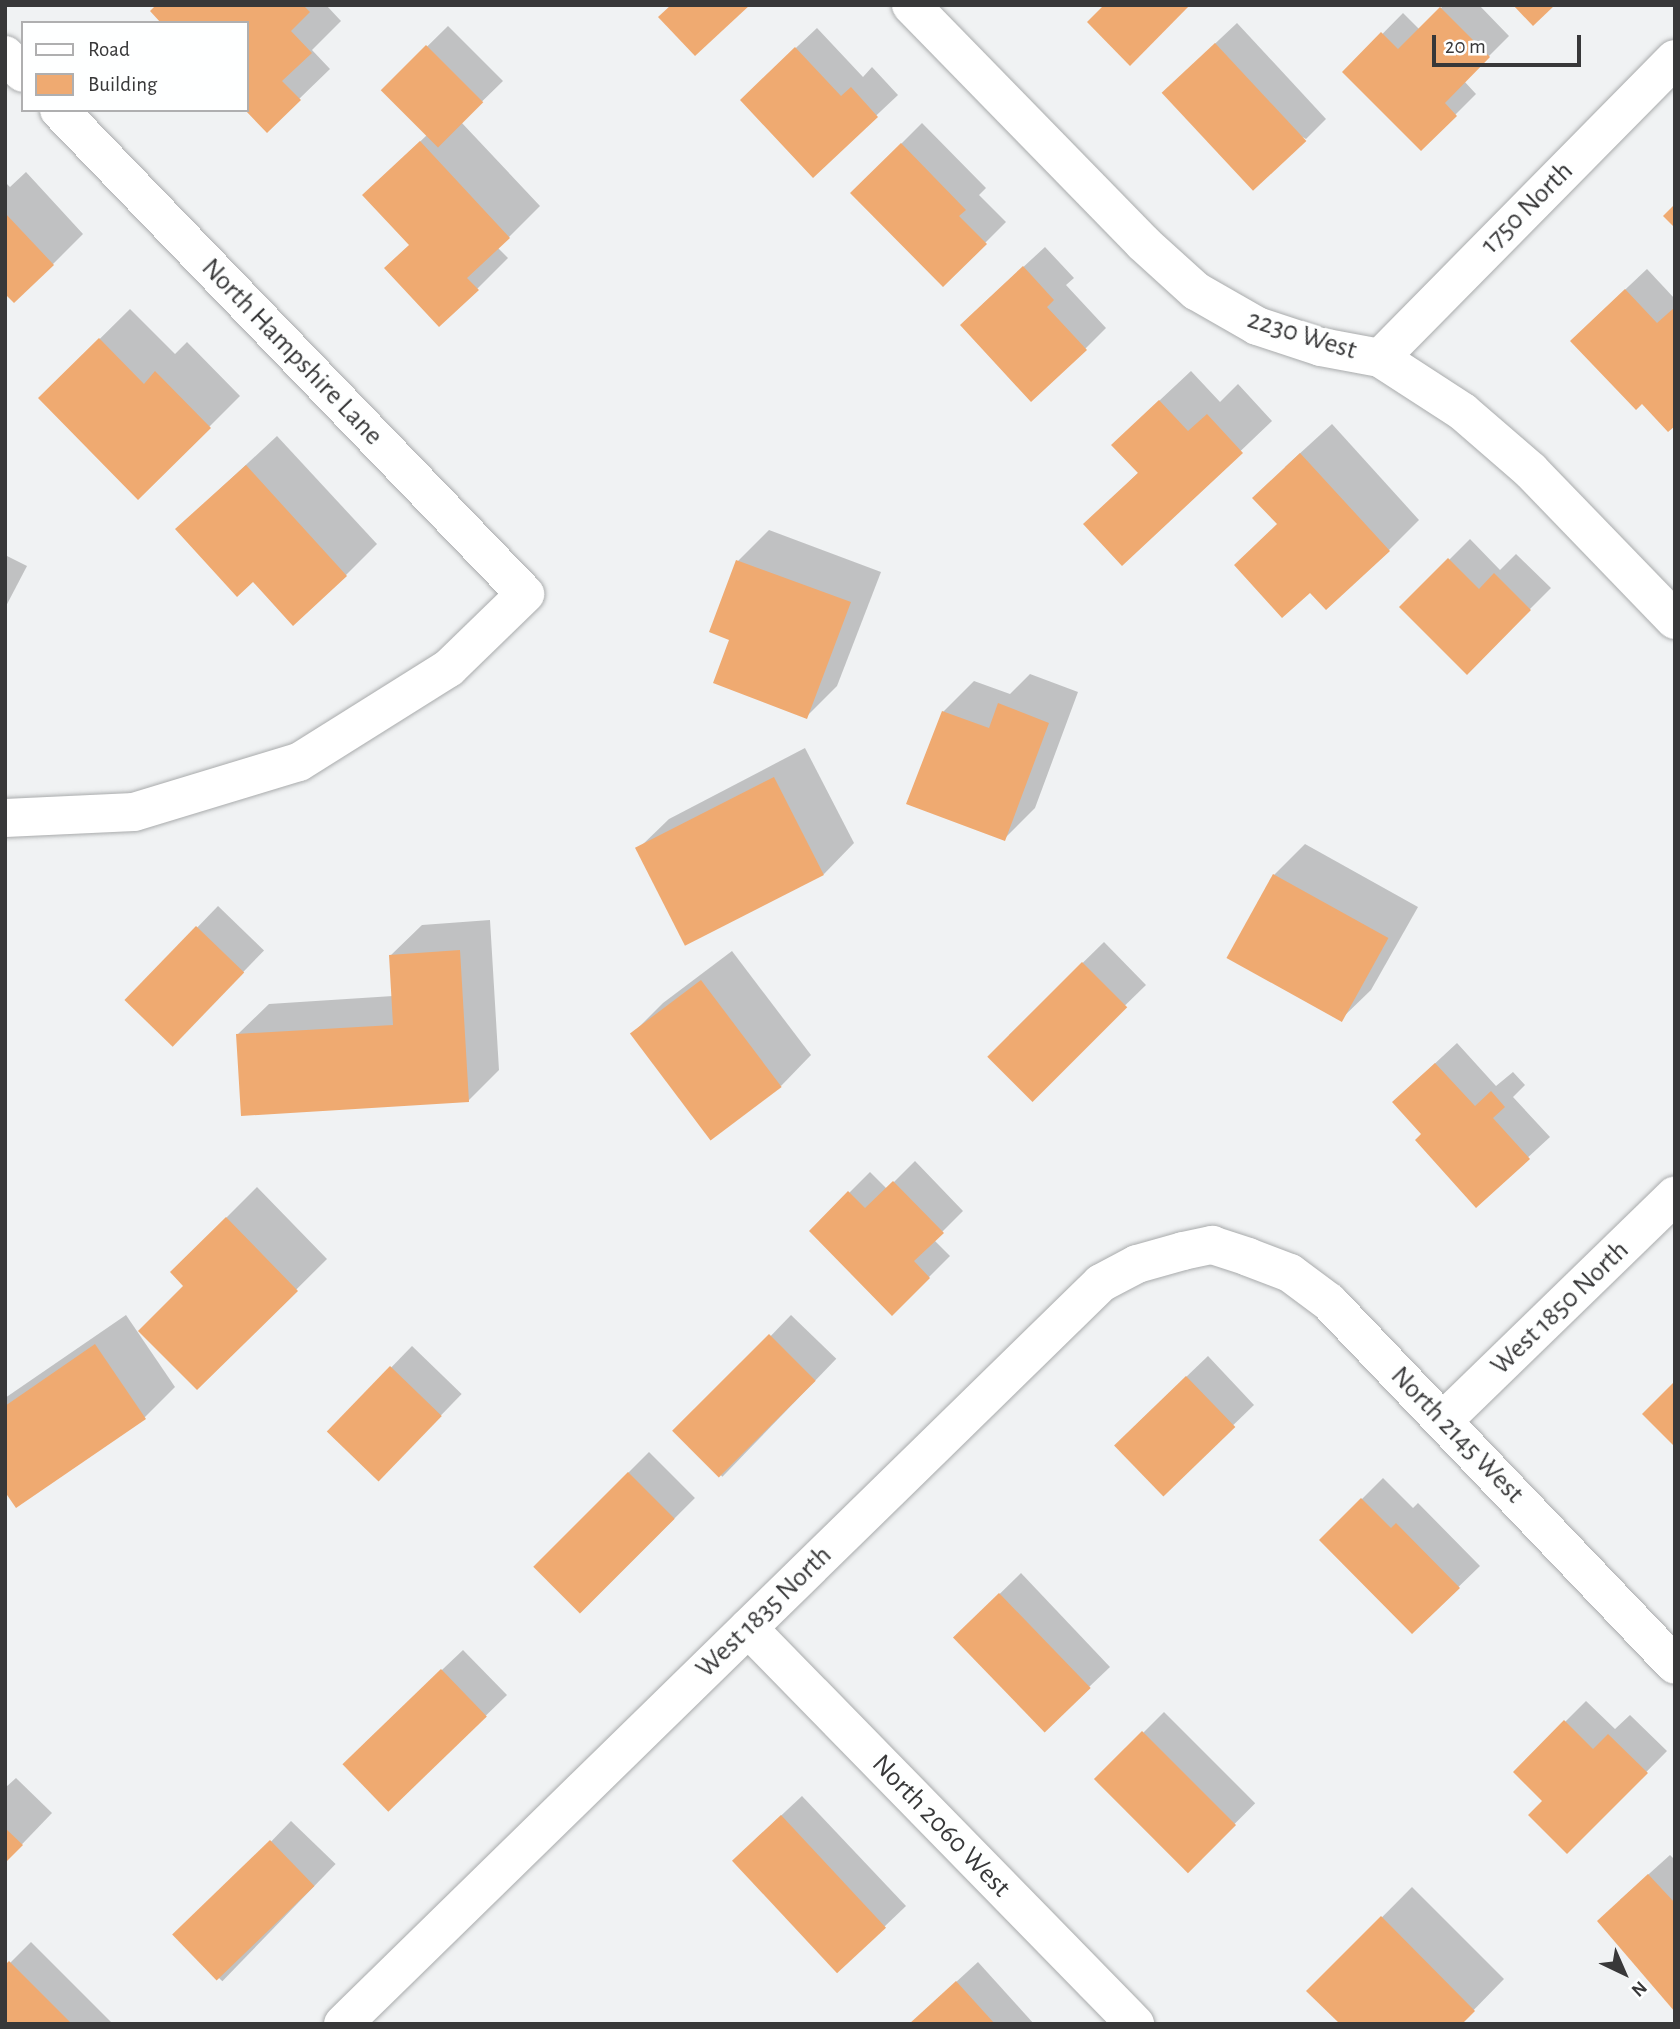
<!DOCTYPE html>
<html>
<head>
<meta charset="utf-8">
<style>
	body { margin:0 }
	#map { position:relative; width:1680px; height:2029px; overflow:hidden; background:#f0f2f3; font-family:"Alegreya Sans",sans-serif }
	div>[style] { position:absolute }
	[style*='--x'] { left:calc(var(--x)*1px); top:calc(var(--y)*1px); width:calc(var(--w)*1px); rotate:calc(var(--a)*1deg) }
	.shadow>* { inset:0; background:#0003; transform-origin:0 0 }
	.building>* { inset:0; background:#efaa71; transform-origin:0 0 }
	.roads { filter:drop-shadow(0 0 2px #a9abac) drop-shadow(0 0 2px #a9abac) }
	.minor>* { height:38px; margin:-19px; padding:0 19px; transform-origin:19px; border-radius:19px; background:#fff }
	span { translate:-50% -50%; white-space:nowrap; text-align:center; line-height:1.15; -webkit-text-stroke:7px #feffff; paint-order:stroke }
	.street-label { font-size:28px; color:#383839 }
	.frame { position:absolute; inset:0; border:7px solid #383839; pointer-events:none }
	.legend { position:absolute; left:21px; top:21px; width:228px; height:91px; box-sizing:border-box; background:#feffff; border:2px solid #afafb0; margin:0; padding:9px 12px; list-style:none; font-size:21px; color:#383839 }
	.legend li { display:flex; align-items:center; gap:14px; height:35px }
	.legend b { width:35px; border:2px solid #afafb0 }
	.north { position:absolute; left:1589px; top:1938px; width:70px; height:70px; -webkit-text-stroke:5px #feffff; paint-order:stroke; rotate:136deg; font-size:19px; font-weight:700; line-height:28px; text-align:center; color:#383839 }
	.north::after { content:''; display:block; margin:auto; width:24px; height:32px; background:#383839; clip-path:polygon(50% 0,100% 100%,50% 72%,0 100%) }
	.scale { position:absolute; left:1432px; top:35px; width:149px; height:32px; box-sizing:border-box; border:4px solid #383839; border-top:0; padding-left:9px; font-size:21px; line-height:24px; white-space:nowrap; color:#383839; -webkit-text-stroke:5px #feffff; paint-order:stroke }
</style>
</head>
<body>
<div id="map">
	<div class="shadow">
		<i style="clip-path:polygon(159px 5px,326px 5px,341px 21px,312px 50px,330px 69px,299px 99px,247px 110px,247px 23px)"></i>
		<i style="clip-path:polygon(1444px 5px,1479px 5px,1509px 36px,1464px 81px,1476px 94px,1421px 149px,1345px 72px,1403px 13px,1420px 30px)"></i>
		<i style="clip-path:polygon(1237px 23px,1326px 119px,1306px 139px,1185px 72px)"></i>
		<i style="clip-path:polygon(448px 26px,503px 81px,461px 122px,540px 206px,498px 248px,508px 258px,477px 289px,411px 244px,364px 195px,427px 135px,383px 90px)"></i>
		<i style="clip-path:polygon(817px 28px,863px 77px,872px 67px,898px 95px,813px 175px,763px 79px)"></i>
		<i style="clip-path:polygon(922px 123px,986px 188px,979px 195px,1006px 222px,943px 285px,852px 193px)"></i>
		<i style="clip-path:polygon(26px 172px,83px 234px,53px 264px,5px 292px,5px 182px,10px 187px)"></i>
		<i style="clip-path:polygon(1045px 247px,1074px 278px,1066px 285px,1106px 328px,1085px 349px,983px 304px)"></i>
		<i style="clip-path:polygon(1647px 269px,1675px 299px,1675px 424px,1593px 320px)"></i>
		<i style="clip-path:polygon(130px 309px,175px 354px,187px 342px,240px 396px,138px 498px,40px 398px)"></i>
		<i style="clip-path:polygon(1191px 371px,1220px 402px,1238px 384px,1272px 421px,1122px 564px,1086px 524px,1139px 472px,1144px 415px)"></i>
		<i style="clip-path:polygon(1332px 424px,1419px 520px,1389px 550px,1311px 590px,1278px 523px,1285px 467px)"></i>
		<i style="clip-path:polygon(277px 436px,377px 544px,346px 575px,253px 579px,177px 529px)"></i>
		<i style="clip-path:polygon(769px 530px,881px 572px,837px 686px,806px 717px,731px 639px,738px 561px)"></i>
		<i style="clip-path:polygon(1470px 539px,1500px 570px,1516px 554px,1551px 588px,1467px 672px,1402px 607px)"></i>
		<i style="clip-path:polygon(5px 555px,27px 566px,5px 608px)"></i>
		<i style="clip-path:polygon(1030px 674px,1078px 692px,1035px 808px,1004px 839px,943px 712px,974px 681px,1010px 694px)"></i>
		<i style="clip-path:polygon(805px 748px,854px 843px,824px 874px,638px 849px,669px 819px)"></i>
		<i style="clip-path:polygon(1305px 844px,1418px 907px,1371px 990px,1340px 1020px,1228px 957px,1274px 875px)"></i>
		<i style="left:218px;top:906px;width:64px;height:130px;rotate:44deg"></i>
		<i style="clip-path:polygon(490px 920px,499px 1070px,468px 1101px,238px 1034px,269px 1004px,393px 996px,391px 955px,422px 925px)"></i>
		<i style="clip-path:polygon(1104px 942px,1146px 985px,1030px 1098px,1009px 1035px)"></i>
		<i style="clip-path:polygon(732px 951px,811px 1055px,781px 1086px,632px 1034px,663px 1003px)"></i>
		<i style="clip-path:polygon(1457px 1043px,1496px 1086px,1513px 1072px,1525px 1085px,1513px 1097px,1550px 1137px,1476px 1205px,1423px 1134px,1415px 1082px)"></i>
		<i style="clip-path:polygon(915px 1161px,963px 1211px,934px 1240px,950px 1256px,892px 1314px,811px 1231px,870px 1172px,887px 1189px)"></i>
		<i style="clip-path:polygon(257px 1187px,327px 1259px,197px 1388px,186px 1286px,172px 1272px)"></i>
		<i style="clip-path:polygon(126px 1315px,175px 1387px,145px 1417px,5px 1489px,5px 1398px)"></i>
		<i style="left:791px;top:1315px;width:63px;height:164px;rotate:44deg"></i>
		<i style="left:412px;top:1346px;width:69px;height:120px;rotate:44deg"></i>
		<i style="clip-path:polygon(1208px 1356px,1254px 1405px,1163px 1493px,1137px 1424px)"></i>
		<i style="left:649px;top:1452px;width:65px;height:161px;rotate:45deg"></i>
		<i style="clip-path:polygon(1383px 1478px,1413px 1508px,1418px 1503px,1480px 1566px,1412px 1632px,1321px 1540px)"></i>
		<i style="clip-path:polygon(1021px 1573px,1110px 1667px,1089px 1687px,976px 1617px)"></i>
		<i style="clip-path:polygon(463px 1650px,507px 1695px,389px 1810px,365px 1743px)"></i>
		<i style="clip-path:polygon(1586px 1701px,1615px 1729px,1630px 1715px,1667px 1751px,1567px 1852px,1544px 1801px,1515px 1772px)"></i>
		<i style="left:1164px;top:1712px;width:129px;height:95px;rotate:45deg"></i>
		<i style="clip-path:polygon(16px 1778px,52px 1813px,5px 1862px,5px 1788px)"></i>
		<i style="clip-path:polygon(802px 1796px,906px 1906px,838px 1971px,755px 1840px)"></i>
		<i style="left:291px;top:1821px;width:62px;height:163px;rotate:44deg"></i>
		<i style="clip-path:polygon(1670px 1855px,1675px 1860px,1675px 2009px,1620px 1900px)"></i>
		<i style="clip-path:polygon(1412px 1887px,1504px 1979px,1460px 2024px,1309px 1991px)"></i>
		<i style="clip-path:polygon(31px 1942px,113px 2024px,5px 2024px,5px 1968px)"></i>
		<i style="clip-path:polygon(978px 1962px,1034px 2024px,912px 2024px,932px 2004px)"></i>
	</div>
	<div class="building">
		<i style="clip-path:polygon(156px 5px,303px 5px,310px 12px,291px 31px,312px 53px,282px 81px,301px 100px,267px 133px,245px 110px,247px 23px,161px 23px,150px 11px)"></i>
		<i style="clip-path:polygon(671px 5px,750px 5px,695px 56px,658px 17px)"></i>
		<i style="clip-path:polygon(1104px 5px,1190px 5px,1130px 66px,1087px 22px)"></i>
		<i style="clip-path:polygon(1513px 5px,1555px 5px,1533px 26px)"></i>
		<i style="clip-path:polygon(1440px 7px,1490px 57px,1445px 103px,1457px 116px,1421px 151px,1342px 72px,1381px 32px,1398px 49px)"></i>
		<i style="left:1215px;top:43px;width:134px;height:73px;rotate:47deg"></i>
		<i style="left:426px;top:45px;width:81px;height:64px;rotate:45deg"></i>
		<i style="clip-path:polygon(795px 47px,841px 96px,851px 87px,878px 117px,813px 178px,740px 100px)"></i>
		<i style="clip-path:polygon(420px 141px,510px 238px,467px 278px,479px 290px,439px 327px,384px 268px,409px 245px,362px 195px)"></i>
		<i style="clip-path:polygon(901px 143px,966px 210px,959px 216px,987px 244px,943px 287px,850px 193px)"></i>
		<i style="clip-path:polygon(1675px 204px,1675px 228px,1663px 216px)"></i>
		<i style="clip-path:polygon(5px 213px,54px 265px,14px 303px,5px 294px)"></i>
		<i style="clip-path:polygon(1023px 266px,1054px 300px,1047px 307px,1087px 350px,1031px 402px,960px 325px)"></i>
		<i style="clip-path:polygon(1625px 289px,1657px 323px,1675px 307px,1675px 426px,1668px 432px,1642px 404px,1636px 410px,1570px 341px)"></i>
		<i style="clip-path:polygon(99px 338px,144px 384px,155px 371px,211px 428px,138px 500px,38px 398px)"></i>
		<i style="clip-path:polygon(1159px 400px,1188px 431px,1207px 414px,1243px 453px,1122px 566px,1083px 524px,1138px 473px,1111px 445px)"></i>
		<i style="clip-path:polygon(1300px 453px,1390px 551px,1326px 610px,1310px 593px,1282px 618px,1234px 565px,1277px 524px,1252px 498px)"></i>
		<i style="clip-path:polygon(246px 465px,347px 576px,293px 626px,253px 582px,237px 597px,175px 529px)"></i>
		<i style="clip-path:polygon(1448px 558px,1479px 589px,1494px 573px,1531px 610px,1467px 675px,1399px 607px)"></i>
		<i style="clip-path:polygon(736px 560px,851px 602px,807px 719px,713px 683px,729px 640px,709px 632px)"></i>
		<i style="clip-path:polygon(998px 703px,1049px 723px,1005px 841px,906px 804px,942px 711px,989px 728px)"></i>
		<i style="left:774px;top:777px;width:110px;height:156px;rotate:63deg"></i>
		<i style="left:1273px;top:874px;width:132px;height:96px;rotate:29deg"></i>
		<i style="left:196px;top:926px;width:67px;height:103px;rotate:44deg"></i>
		<i style="clip-path:polygon(460px 950px,469px 1102px,241px 1116px,236px 1034px,393px 1025px,389px 955px)"></i>
		<i style="left:1082px;top:962px;width:64px;height:134px;rotate:45deg"></i>
		<i style="left:701px;top:980px;width:134px;height:89px;rotate:53deg"></i>
		<i style="clip-path:polygon(1435px 1063px,1475px 1106px,1491px 1091px,1505px 1107px,1493px 1118px,1530px 1159px,1476px 1208px,1415px 1140px,1421px 1134px,1392px 1102px)"></i>
		<i style="clip-path:polygon(893px 1181px,944px 1233px,914px 1261px,930px 1278px,892px 1316px,809px 1231px,848px 1191px,865px 1208px)"></i>
		<i style="clip-path:polygon(226px 1217px,298px 1291px,197px 1390px,138px 1331px,183px 1286px,170px 1272px)"></i>
		<i style="left:769px;top:1334px;width:66px;height:137px;rotate:45deg"></i>
		<i style="clip-path:polygon(95px 1344px,146px 1419px,16px 1508px,5px 1492px,5px 1406px)"></i>
		<i style="left:390px;top:1366px;width:72px;height:91px;rotate:44deg"></i>
		<i style="left:1186px;top:1376px;width:71px;height:100px;rotate:46deg"></i>
		<i style="clip-path:polygon(1675px 1381px,1675px 1447px,1642px 1414px)"></i>
		<i style="left:628px;top:1472px;width:66px;height:134px;rotate:45deg"></i>
		<i style="clip-path:polygon(1361px 1498px,1391px 1528px,1396px 1523px,1460px 1588px,1412px 1634px,1319px 1540px)"></i>
		<i style="left:999px;top:1593px;width:132px;height:64px;rotate:46deg"></i>
		<i style="left:441px;top:1669px;width:66px;height:137px;rotate:46deg"></i>
		<i style="clip-path:polygon(1564px 1720px,1593px 1749px,1608px 1734px,1648px 1773px,1567px 1854px,1528px 1815px,1542px 1801px,1513px 1772px)"></i>
		<i style="left:1142px;top:1731px;width:133px;height:68px;rotate:45deg"></i>
		<i style="left:781px;top:1815px;width:154px;height:67px;rotate:47deg"></i>
		<i style="clip-path:polygon(5px 1828px,23px 1845px,5px 1863px)"></i>
		<i style="left:270px;top:1840px;width:64px;height:136px;rotate:46deg"></i>
		<i style="clip-path:polygon(1648px 1874px,1675px 1903px,1675px 2012px,1597px 1921px)"></i>
		<i style="clip-path:polygon(1381px 1916px,1475px 2011px,1462px 2024px,1340px 2024px,1306px 1991px)"></i>
		<i style="clip-path:polygon(9px 1961px,72px 2024px,5px 2024px,5px 1965px)"></i>
		<i style="clip-path:polygon(956px 1981px,995px 2024px,909px 2024px)"></i>
	</div>
	<div class="roads">
		<div class="minor">
			<i style="--x:911;--y:5;--w:332;--a:45.7"></i>
			<i style="--x:1143;--y:243;--w:72;--a:42.2"></i>
			<i style="--x:1196;--y:291;--w:70;--a:29.8"></i>
			<i style="--x:1257;--y:326;--w:67;--a:18.2"></i>
			<i style="--x:1321;--y:347;--w:60;--a:10.6"></i>
			<i style="--x:1380;--y:358;--w:99;--a:33"></i>
			<i style="--x:1463;--y:412;--w:90;--a:40.9"></i>
			<i style="--x:1531;--y:471;--w:207;--a:46"></i>
			<i style="--x:5;--y:55;--w:25;--a:45"></i>
			<i style="--x:1380;--y:358;--w:420;--a:-45.4"></i>
			<i style="--x:5;--y:818;--w:129;--a:-2.7"></i>
			<i style="--x:134;--y:812;--w:172;--a:-16.9"></i>
			<i style="--x:299;--y:762;--w:177;--a:-32.1"></i>
			<i style="--x:449;--y:668;--w:106;--a:-44.2"></i>
			<i style="--x:525;--y:594;--w:672;--a:-133.91"></i>
			<i style="--x:1444;--y:1420;--w:322;--a:-44.2"></i>
			<i style="--x:748;--y:1628;--w:554;--a:45.66"></i>
			<i style="--x:343;--y:2024;--w:1060;--a:-44.35"></i>
			<i style="--x:1101;--y:1283;--w:41;--a:-27.8"></i>
			<i style="--x:1137;--y:1264;--w:48;--a:-15.8"></i>
			<i style="--x:1183;--y:1251;--w:30;--a:-12"></i>
			<i style="--x:1212;--y:1245;--w:38;--a:18"></i>
			<i style="--x:1248;--y:1257;--w:45;--a:20.9"></i>
			<i style="--x:1290;--y:1273;--w:49;--a:36.6"></i>
			<i style="--x:1329;--y:1302;--w:501;--a:46.37"></i>
		</div>
	</div>
	<div class="street-label">
		<span style="left:1527px;top:208px;rotate:-45deg">1750 North</span>
		<span style="left:1302px;top:335px;rotate:17deg">2230 West</span>
		<span style="left:292px;top:352px;rotate:46deg">North Hampshire Lane</span>
		<span style="left:1560px;top:1308px;rotate:-44deg">West 1850 North</span>
		<span style="left:1457px;top:1435px;rotate:46deg">North 2145 West</span>
		<span style="left:764px;top:1612px;rotate:-44deg">West 1835 North</span>
		<span style="left:941px;top:1826px;rotate:46deg">North 2060 West</span>
	</div>
	<div class="frame"></div>
	<ul class="legend">
	<li><b style="height:9px;background:#fff"></b>Road</li>
	<li><b style="height:19px;background:#efaa71"></b>Building</li>
	</ul>
	<div class="north">N</div>
	<div class="scale">20 m</div>
</div>
</body>
</html>
